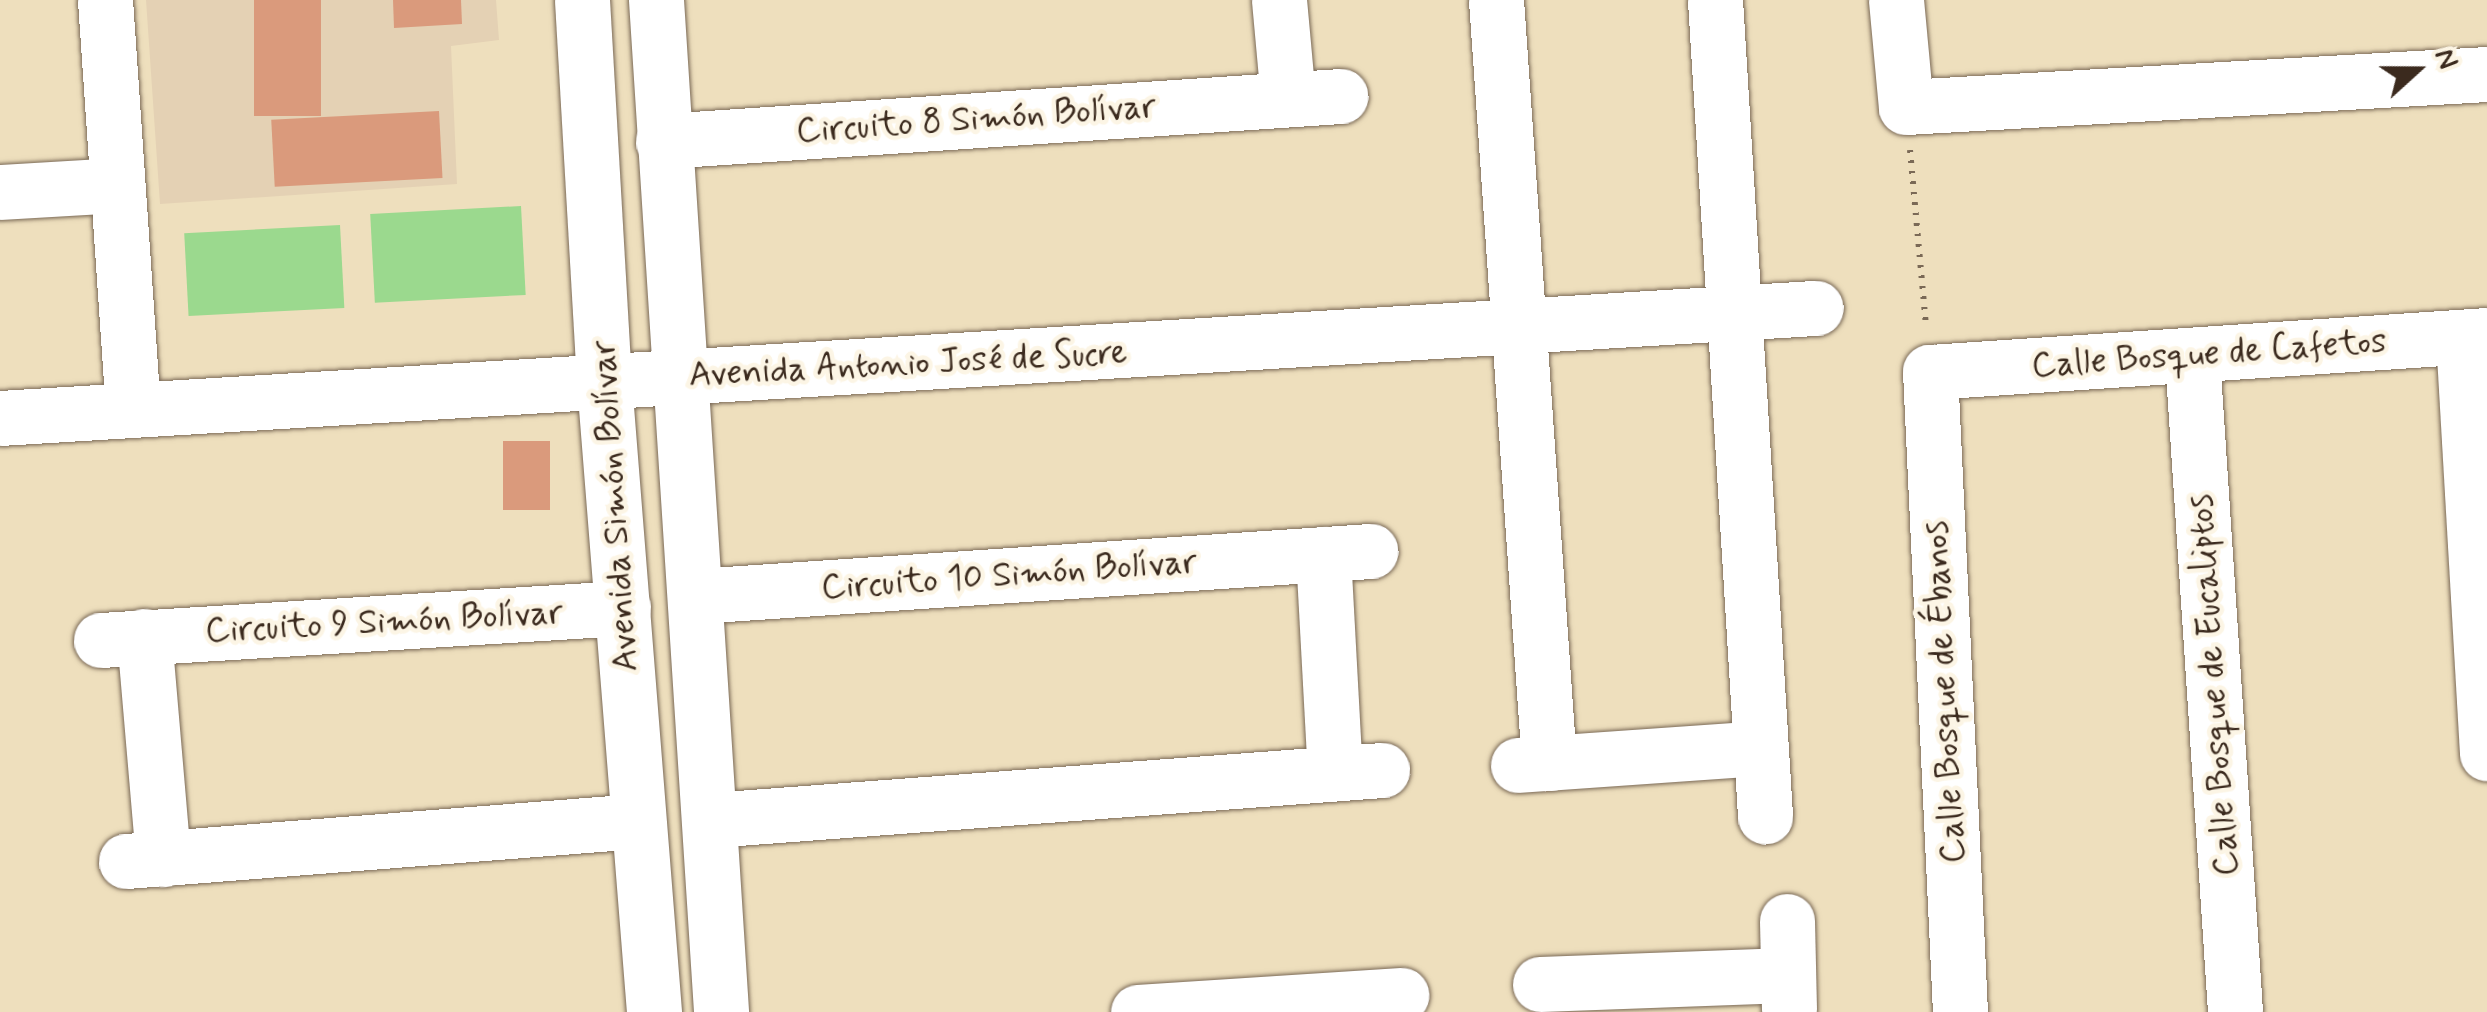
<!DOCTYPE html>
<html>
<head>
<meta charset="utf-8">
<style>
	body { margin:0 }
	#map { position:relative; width:2487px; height:1012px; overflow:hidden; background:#eedfbd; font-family:Mynerve,sans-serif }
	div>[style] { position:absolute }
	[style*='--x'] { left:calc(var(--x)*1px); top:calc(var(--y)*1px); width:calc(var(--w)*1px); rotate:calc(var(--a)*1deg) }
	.built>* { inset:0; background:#e4d1b4 }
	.green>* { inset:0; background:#9bd98e; transform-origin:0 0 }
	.building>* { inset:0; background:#da9a7c; transform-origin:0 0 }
	.path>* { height:6px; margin-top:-3px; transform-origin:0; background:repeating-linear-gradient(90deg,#7a6956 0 2.5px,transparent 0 10.5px) }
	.roads { filter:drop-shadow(0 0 2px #7a6956) drop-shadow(0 0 2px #7a6956) }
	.minor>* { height:55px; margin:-27.5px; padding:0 27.5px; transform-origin:27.5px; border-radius:27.5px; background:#fff }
	.major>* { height:55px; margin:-27.5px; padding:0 27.5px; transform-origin:27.5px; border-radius:27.5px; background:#fff }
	span { translate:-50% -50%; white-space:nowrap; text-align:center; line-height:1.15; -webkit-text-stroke:9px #fcf5e5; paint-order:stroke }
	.street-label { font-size:35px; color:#3b2a1e }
	.north { position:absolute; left:2367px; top:20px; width:100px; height:100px; -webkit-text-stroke:8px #fcf5e5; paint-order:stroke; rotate:69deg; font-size:28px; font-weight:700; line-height:40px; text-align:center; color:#3b2a1e }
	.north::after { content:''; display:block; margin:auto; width:35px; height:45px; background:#3b2a1e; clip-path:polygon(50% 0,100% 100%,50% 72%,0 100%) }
</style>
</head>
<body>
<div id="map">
	<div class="built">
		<i style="clip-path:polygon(146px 0,496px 0,499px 40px,451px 46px,457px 184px,160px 204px)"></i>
	</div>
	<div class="green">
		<i style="left:521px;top:206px;width:89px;height:151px;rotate:87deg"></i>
		<i style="left:340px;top:225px;width:83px;height:156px;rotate:87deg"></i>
	</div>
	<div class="building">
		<i style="left:254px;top:0;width:67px;height:116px"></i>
		<i style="clip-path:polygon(393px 0,461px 0,462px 24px,394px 28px)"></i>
		<i style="left:439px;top:111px;width:67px;height:168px;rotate:87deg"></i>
		<i style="left:503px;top:441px;width:47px;height:69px"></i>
	</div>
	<div class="path">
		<i style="--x:1910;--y:150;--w:177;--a:84.8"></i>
	</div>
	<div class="roads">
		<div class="minor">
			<i style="--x:105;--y:0;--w:409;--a:86.1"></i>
			<i style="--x:1279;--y:0;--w:98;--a:84.8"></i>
			<i style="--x:1496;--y:0;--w:765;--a:86.03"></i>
			<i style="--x:1715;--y:0;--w:818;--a:86.49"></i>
			<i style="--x:1896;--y:0;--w:107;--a:84.7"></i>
			<i style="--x:1906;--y:107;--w:582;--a:-3.25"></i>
			<i style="--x:663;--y:141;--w:679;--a:-3.8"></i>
			<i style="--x:0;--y:192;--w:117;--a:-3.4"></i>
			<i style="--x:2463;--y:337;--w:417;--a:86.7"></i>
			<i style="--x:2192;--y:357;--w:656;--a:86.24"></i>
			<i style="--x:0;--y:418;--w:1819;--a:-3.47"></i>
			<i style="--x:1323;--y:554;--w:219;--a:86.9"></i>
			<i style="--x:696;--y:596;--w:676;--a:-3.82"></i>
			<i style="--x:144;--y:636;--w:224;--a:85.1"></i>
			<i style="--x:101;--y:640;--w:523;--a:-3.51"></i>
			<i style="--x:1518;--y:765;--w:243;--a:-4"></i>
			<i style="--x:711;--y:820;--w:673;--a:-4.26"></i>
			<i style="--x:126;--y:861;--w:514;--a:-4.47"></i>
			<i style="--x:1787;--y:921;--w:88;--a:88.7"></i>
			<i style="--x:1540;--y:984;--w:247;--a:-2.1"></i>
			<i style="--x:1138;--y:1012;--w:264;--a:-3.7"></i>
			<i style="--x:1960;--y:1012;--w:641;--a:-92.68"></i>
			<i style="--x:1930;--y:372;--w:558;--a:-3.8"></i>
		</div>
		<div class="major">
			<i style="--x:582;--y:0;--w:383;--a:86.7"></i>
			<i style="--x:604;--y:382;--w:632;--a:85.46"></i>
			<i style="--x:656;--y:0;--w:1014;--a:86.32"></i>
		</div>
	</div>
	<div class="street-label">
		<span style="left:976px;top:119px;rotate:-4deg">Circuito 8 Simón Bolívar</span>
		<span style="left:2209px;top:354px;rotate:-4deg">Calle Bosque de Cafetos</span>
		<span style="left:908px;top:364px;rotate:-3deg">Avenida Antonio José de Sucre</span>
		<span style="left:615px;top:506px;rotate:-94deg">Avenida Simón Bolívar</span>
		<span style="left:1009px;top:575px;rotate:-4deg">Circuito 10 Simón Bolívar</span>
		<span style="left:384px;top:622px;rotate:-3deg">Circuito 9 Simón Bolívar</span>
		<span style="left:2214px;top:685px;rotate:-94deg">Calle Bosque de Eucaliptos</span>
		<span style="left:1945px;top:692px;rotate:-93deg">Calle Bosque de Ébanos</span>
	</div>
	<div class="north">N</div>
</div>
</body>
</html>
